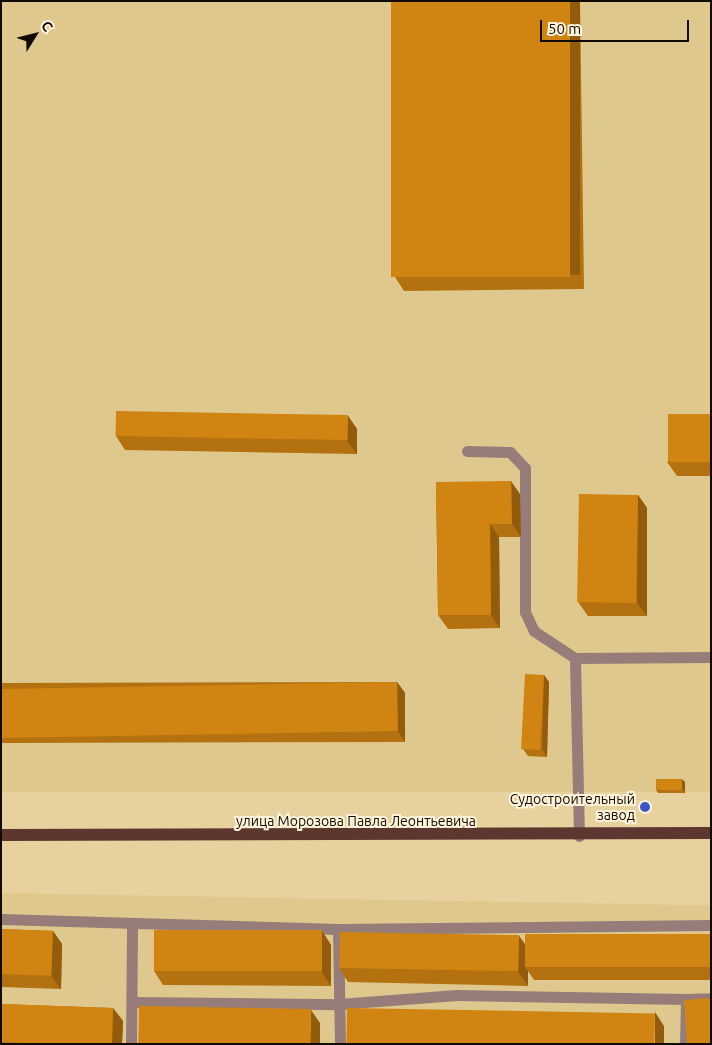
<!DOCTYPE html>
<html>
<head>
<meta charset="utf-8">
<style>
	body { margin:0 }
	#map { position:relative; width:712px; height:1045px; overflow:hidden; background:#e7d29f; font-family:Ubuntu,sans-serif }
	div>[style] { position:absolute }
	[style*='--x'] { left:calc(var(--x)*1px); top:calc(var(--y)*1px); width:calc(var(--w)*1px); rotate:calc(var(--a)*1deg) }
	.built>* { inset:0; background:#dfc88d; transform-origin:0 0 }
	.service>* { height:11px; margin:-5.5px; padding:0 5.5px; transform-origin:5.5px; border-radius:5.5px; background:#967d79 }
	.primary>* { height:12px; margin:-6px; padding:0 6px; transform-origin:6px; border-radius:6px; background:#5e3630 }
	.wall>* { inset:0; background:#b3720f }
	.shaded-wall>* { inset:0; background:#925c0c; transform-origin:0 0 }
	.building>* { inset:0; background:#d08411; transform-origin:0 0 }
	.dots>* { width:14px; height:14px; translate:-50% -50%; box-sizing:border-box; border:2px solid #fff4db; border-radius:50% }
	span { translate:-50% -50%; white-space:nowrap; text-align:center; line-height:1.15; -webkit-text-stroke:4px #fff4db; paint-order:stroke }
	.poi-label { font-size:14px; color:#110a00 }
	.right { translate:-100% -50%; text-align:right }
	.street-label { font-size:14px; color:#110a00 }
	.frame { position:absolute; inset:0; border:2px solid #110a00; pointer-events:none }
	.north { position:absolute; left:10px; top:10px; width:50px; height:50px; -webkit-text-stroke:4px #fff4db; paint-order:stroke; rotate:54deg; font-size:14px; font-weight:700; line-height:20px; text-align:center; color:#110a00 }
	.north::after { content:''; display:block; margin:auto; width:18px; height:22px; background:#110a00; clip-path:polygon(50% 0,100% 100%,50% 72%,0 100%) }
	.scale { position:absolute; left:540px; top:20px; width:149px; height:22px; box-sizing:border-box; border:2px solid #110a00; border-top:0; padding-left:6px; font-size:15px; line-height:18px; white-space:nowrap; color:#110a00; -webkit-text-stroke:4px #fff4db; paint-order:stroke }
</style>
</head>
<body>
<div id="map">
	<div class="built">
		<i style="left:1px;top:1px;width:710px;height:791px"></i>
		<i style="left:1px;top:893px;width:710px;height:151px;rotate:1deg"></i>
	</div>
	<div class="service">
		<i style="--x:467;--y:451;--w:43;--a:1.3"></i>
		<i style="--x:510;--y:452;--w:22;--a:47"></i>
		<i style="--x:525;--y:468;--w:144;--a:90"></i>
		<i style="--x:525;--y:612;--w:21;--a:65"></i>
		<i style="--x:534;--y:631;--w:49;--a:33.4"></i>
		<i style="--x:579;--y:836;--w:178;--a:-91.3"></i>
		<i style="--x:575;--y:658;--w:136;--a:-0.4"></i>
		<i style="--x:1;--y:919;--w:337;--a:1.7"></i>
		<i style="--x:338;--y:929;--w:373;--a:-0.6"></i>
		<i style="--x:338;--y:929;--w:115;--a:89"></i>
		<i style="--x:133;--y:1002;--w:206;--a:0.6"></i>
		<i style="--x:339;--y:1004;--w:118;--a:-4.4"></i>
		<i style="--x:457;--y:995;--w:229;--a:1"></i>
		<i style="--x:131;--y:1044;--w:121;--a:-89.5"></i>
		<i style="--x:685;--y:1044;--w:45;--a:-88.7"></i>
		<i style="--x:686;--y:999;--w:25;--a:-2"></i>
	</div>
	<div class="primary">
		<i style="--x:1;--y:835;--w:710;--a:-0.16"></i>
	</div>
	<div class="wall">
		<i style="clip-path:polygon(391px 1px,580px 1px,584px 289px,404px 291px,395px 277px)"></i>
		<i style="clip-path:polygon(711px 414px,711px 476px,677px 476px,667px 462px)"></i>
		<i style="clip-path:polygon(348px 416px,357px 429px,357px 454px,125px 450px,116px 436px)"></i>
		<i style="clip-path:polygon(436px 482px,520px 494px,521px 537px,499px 537px,500px 628px,448px 629px,438px 615px)"></i>
		<i style="clip-path:polygon(638px 495px,647px 508px,647px 616px,588px 616px,578px 602px)"></i>
		<i style="clip-path:polygon(544px 675px,549px 682px,547px 757px,528px 756px,523px 749px)"></i>
		<i style="clip-path:polygon(397px 682px,405px 693px,405px 742px,1px 743px,1px 683px)"></i>
		<i style="clip-path:polygon(685px 782px,685px 793px,658px 793px,656px 790px)"></i>
		<i style="clip-path:polygon(1px 929px,53px 931px,62px 944px,61px 989px,1px 987px)"></i>
		<i style="clip-path:polygon(322px 931px,331px 945px,331px 986px,163px 985px,154px 971px)"></i>
		<i style="clip-path:polygon(711px 934px,711px 980px,534px 980px,528px 971px,528px 986px,348px 982px,339px 968px,519px 936px,525px 944px)"></i>
		<i style="clip-path:polygon(1px 1004px,113px 1008px,123px 1021px,122px 1044px,1px 1044px)"></i>
	</div>
	<div class="shaded-wall">
		<i style="left:570px;top:1px;width:10px;height:274px"></i>
		<i style="clip-path:polygon(348px 416px,357px 429px,357px 454px,347px 441px)"></i>
		<i style="clip-path:polygon(511px 481px,520px 494px,521px 537px,512px 524px)"></i>
		<i style="clip-path:polygon(638px 495px,647px 508px,647px 616px,637px 603px)"></i>
		<i style="clip-path:polygon(490px 524px,499px 537px,500px 628px,491px 615px)"></i>
		<i style="clip-path:polygon(544px 675px,549px 682px,547px 757px,542px 749px)"></i>
		<i style="clip-path:polygon(397px 682px,405px 693px,405px 742px,398px 731px)"></i>
		<i style="clip-path:polygon(682px 779px,685px 782px,685px 793px,682px 789px)"></i>
		<i style="clip-path:polygon(53px 931px,62px 944px,61px 989px,51px 976px)"></i>
		<i style="clip-path:polygon(322px 931px,331px 945px,331px 986px,322px 973px)"></i>
		<i style="clip-path:polygon(519px 936px,528px 949px,525px 967px,528px 971px,528px 986px,518px 972px)"></i>
		<i style="clip-path:polygon(113px 1008px,123px 1021px,122px 1044px,112px 1044px)"></i>
		<i style="clip-path:polygon(311px 1010px,320px 1023px,320px 1044px,310px 1044px)"></i>
		<i style="clip-path:polygon(655px 1012px,664px 1026px,664px 1044px,655px 1044px)"></i>
	</div>
	<div class="building">
		<i style="left:391px;top:1px;width:179px;height:276px"></i>
		<i style="left:116px;top:411px;width:232px;height:25px;rotate:1deg"></i>
		<i style="left:668px;top:414px;width:43px;height:48px"></i>
		<i style="clip-path:polygon(511px 481px,512px 524px,490px 524px,491px 615px,438px 615px,436px 482px)"></i>
		<i style="left:579px;top:494px;width:59px;height:108px;rotate:1deg"></i>
		<i style="left:525px;top:674px;width:19px;height:75px;rotate:3deg"></i>
		<i style="left:397px;top:682px;width:49px;height:396px;rotate:89deg"></i>
		<i style="left:656px;top:779px;width:26px;height:11px"></i>
		<i style="left:1px;top:929px;width:52px;height:45px;rotate:2deg"></i>
		<i style="left:154px;top:930px;width:168px;height:41px"></i>
		<i style="left:340px;top:932px;width:179px;height:36px;rotate:1deg"></i>
		<i style="left:525px;top:934px;width:186px;height:33px"></i>
		<i style="clip-path:polygon(711px 998px,711px 1044px,687px 1044px,684px 1000px)"></i>
		<i style="clip-path:polygon(1px 1004px,113px 1008px,112px 1044px,43px 1044px,1px 1042px)"></i>
		<i style="left:139px;top:1006px;width:172px;height:38px;rotate:1deg"></i>
		<i style="left:347px;top:1008px;width:308px;height:36px;rotate:1deg"></i>
	</div>
	<div class="dots">
		<i style="left:645px;top:807px;background:#3a56c8"></i>
	</div>
	<div class="poi-label">
		<span class="right" style="left:635px;top:807px">Судостроительный<br>завод</span>
	</div>
	<div class="street-label">
		<span style="left:356px;top:821px">улица Морозова Павла Леонтьевича</span>
	</div>
	<div class="frame"></div>
	<div class="north">С</div>
	<div class="scale">50 m</div>
</div>
</body>
</html>
